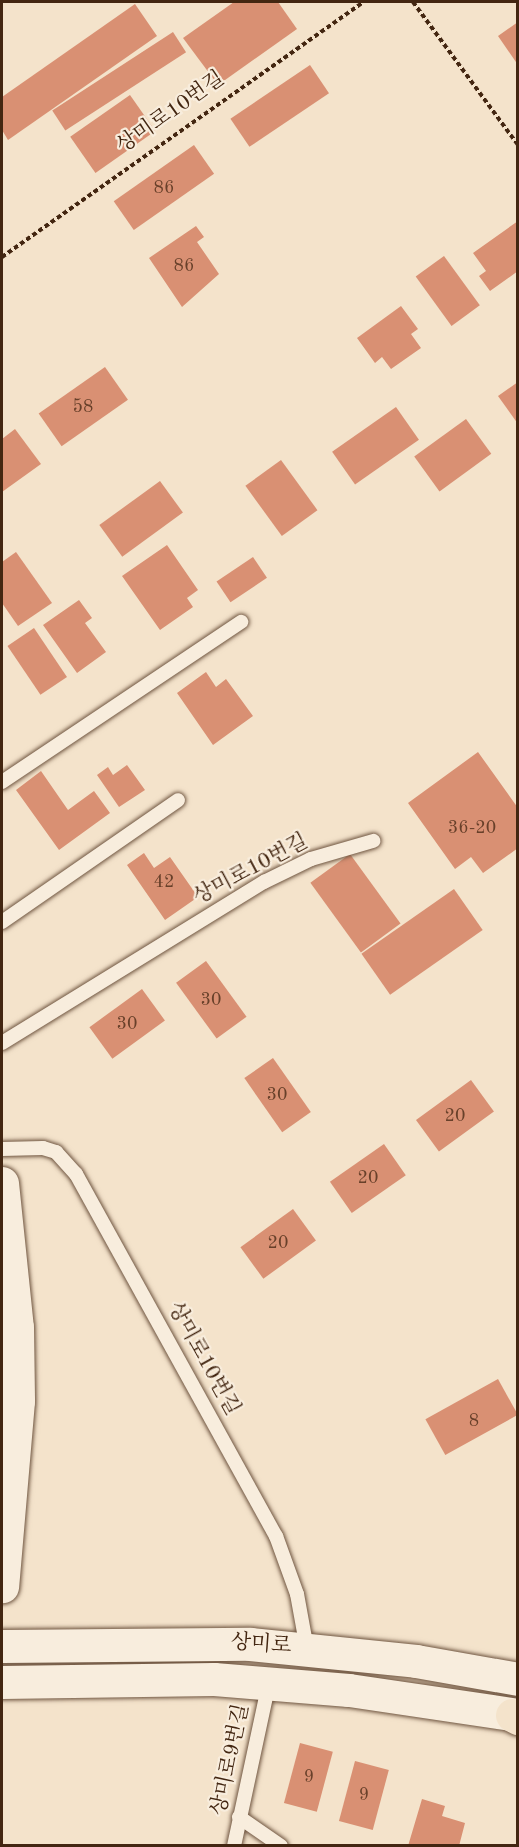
<!DOCTYPE html>
<html>
<head>
<meta charset="utf-8">
<style>
	body { margin:0 }
	#map { position:relative; width:519px; height:1847px; overflow:hidden; background:#f4e3cb; font-family:"Old Standard TT","Noto Serif KR",serif }
	div>[style] { position:absolute }
	[style*='--x'] { left:calc(var(--x)*1px); top:calc(var(--y)*1px); width:calc(var(--w)*1px); rotate:calc(var(--a)*1deg) }
	.building>* { inset:0; background:#d99073; transform-origin:0 0 }
	.path>* { height:4px; margin-top:-2px; transform-origin:0; background:repeating-linear-gradient(90deg,#432611 0 4.5px,transparent 0 7.5px) }
	.roads { filter:drop-shadow(0 0 2px #6f5540) drop-shadow(0 0 2px #6f5540) }
	.lane>* { height:14px; margin:-7px; padding:0 7px; transform-origin:7px; border-radius:7px; background:#f8eddd }
	.secondary>* { height:33px; margin:-16.5px; padding:0 16.5px; transform-origin:16.5px; border-radius:16.5px; background:#f8eddd }
	.primary>* { height:33px; margin:-16.5px; padding:0 16.5px; transform-origin:16.5px; border-radius:16.5px; background:#f4e3cb }
	span { translate:-50% -50%; white-space:nowrap; text-align:center; line-height:1.15; -webkit-text-stroke:4.5px #f8eddd; paint-order:stroke }
	.number-label { font-size:18px; color:#68402a }
	.number-label span { -webkit-text-stroke-width:0 }
	.street-label { font-size:21px; color:#432611 }
	.frame { position:absolute; inset:0; border:3px solid #432611; pointer-events:none }
</style>
</head>
<body>
<div id="map">
	<div class="building">
		<i style="clip-path:polygon(234px 2px,278px 2px,297px 29px,218px 85px,183px 38px)"></i>
		<i style="clip-path:polygon(135px 4px,157px 36px,8px 140px,2px 130px,2px 97px)"></i>
		<i style="clip-path:polygon(518px 22px,518px 65px,498px 36px)"></i>
		<i style="left:173px;top:32px;width:24px;height:144px;rotate:57deg"></i>
		<i style="left:310px;top:65px;width:34px;height:96px;rotate:56deg"></i>
		<i style="left:130px;top:95px;width:44px;height:73px;rotate:55deg"></i>
		<i style="left:194px;top:145px;width:35px;height:98px;rotate:55deg"></i>
		<i style="clip-path:polygon(518px 221px,518px 271px,490px 291px,479px 276px,486px 271px,473px 253px)"></i>
		<i style="clip-path:polygon(196px 226px,204px 237px,197px 242px,219px 274px,182px 307px,149px 258px)"></i>
		<i style="left:444px;top:256px;width:61px;height:35px;rotate:54deg"></i>
		<i style="clip-path:polygon(401px 306px,418px 329px,411px 334px,421px 348px,391px 369px,382px 357px,375px 363px,357px 338px)"></i>
		<i style="left:105px;top:367px;width:40px;height:81px;rotate:55deg"></i>
		<i style="clip-path:polygon(518px 382px,518px 424px,498px 396px)"></i>
		<i style="left:396px;top:407px;width:40px;height:78px;rotate:55deg"></i>
		<i style="left:466px;top:419px;width:43px;height:64px;rotate:54deg"></i>
		<i style="clip-path:polygon(15px 429px,41px 464px,2px 492px,2px 439px)"></i>
		<i style="left:281px;top:460px;width:62px;height:44px;rotate:54deg"></i>
		<i style="left:160px;top:481px;width:39px;height:75px;rotate:54deg"></i>
		<i style="clip-path:polygon(167px 545px,198px 590px,187px 598px,193px 607px,160px 630px,122px 576px)"></i>
		<i style="clip-path:polygon(16px 552px,52px 603px,18px 626px,2px 603px,2px 562px)"></i>
		<i style="left:253px;top:557px;width:25px;height:44px;rotate:56deg"></i>
		<i style="clip-path:polygon(79px 600px,92px 618px,85px 623px,106px 652px,77px 673px,43px 625px)"></i>
		<i style="left:34px;top:628px;width:59px;height:32px;rotate:56deg"></i>
		<i style="clip-path:polygon(206px 672px,216px 687px,226px 679px,253px 716px,213px 745px,177px 693px)"></i>
		<i style="clip-path:polygon(478px 752px,518px 808px,518px 848px,483px 873px,471px 857px,455px 869px,408px 803px)"></i>
		<i style="clip-path:polygon(127px 765px,145px 790px,119px 807px,97px 775px,108px 767px,113px 775px)"></i>
		<i style="clip-path:polygon(41px 771px,68px 810px,94px 791px,110px 813px,59px 850px,16px 790px)"></i>
		<i style="clip-path:polygon(144px 853px,154px 868px,170px 857px,198px 897px,165px 920px,127px 865px)"></i>
		<i style="left:350px;top:854px;width:86px;height:49px;rotate:54deg"></i>
		<i style="left:454px;top:889px;width:50px;height:113px;rotate:55deg"></i>
		<i style="left:206px;top:961px;width:69px;height:37px;rotate:54deg"></i>
		<i style="left:142px;top:989px;width:39px;height:65px;rotate:54deg"></i>
		<i style="left:273px;top:1058px;width:66px;height:35px;rotate:55deg"></i>
		<i style="left:471px;top:1080px;width:39px;height:68px;rotate:54deg"></i>
		<i style="left:384px;top:1144px;width:38px;height:66px;rotate:55deg"></i>
		<i style="left:293px;top:1209px;width:39px;height:65px;rotate:54deg"></i>
		<i style="left:498px;top:1379px;width:41px;height:83px;rotate:61deg"></i>
		<i style="left:300px;top:1743px;width:34px;height:62px;rotate:15deg"></i>
		<i style="left:355px;top:1761px;width:35px;height:62px;rotate:15deg"></i>
		<i style="clip-path:polygon(422px 1799px,445px 1806px,442px 1816px,465px 1823px,459px 1846px,408px 1846px)"></i>
	</div>
	<div class="path">
		<i style="--x:413;--y:2;--w:177;--a:53.7"></i>
		<i style="--x:2;--y:257;--w:443;--a:-35.2"></i>
	</div>
	<div class="roads">
		<div class="lane">
			<i style="--x:2;--y:782;--w:288;--a:-33.8"></i>
			<i style="--x:2;--y:922;--w:214;--a:-34.7"></i>
			<i style="--x:2;--y:1043;--w:308;--a:-31.6"></i>
			<i style="--x:264;--y:882;--w:52;--a:-26.1"></i>
			<i style="--x:311;--y:859;--w:65;--a:-16.2"></i>
			<i style="--x:2;--y:1149;--w:41;--a:-1.4"></i>
			<i style="--x:43;--y:1148;--w:14;--a:17"></i>
			<i style="--x:56;--y:1152;--w:30;--a:48"></i>
			<i style="--x:76;--y:1174;--w:414;--a:61.1"></i>
			<i style="--x:276;--y:1536;--w:62;--a:70.1"></i>
			<i style="--x:297;--y:1594;--w:56;--a:79.7"></i>
			<i style="--x:239;--y:1817;--w:51;--a:34.6"></i>
			<i style="--x:234;--y:1846;--w:167;--a:-77.9"></i>
		</div>
		<div class="secondary">
			<i style="--x:2;--y:1183;--w:145;--a:84.1"></i>
			<i style="--x:17;--y:1327;--w:74;--a:89.2"></i>
			<i style="--x:18;--y:1401;--w:186;--a:94.9"></i>
			<i style="--x:2;--y:1646;--w:248;--a:-0.5"></i>
			<i style="--x:250;--y:1644;--w:167;--a:5.8"></i>
			<i style="--x:416;--y:1661;--w:104;--a:10"></i>
			<i style="--x:2;--y:1682;--w:212;--a:-0.8"></i>
			<i style="--x:214;--y:1679;--w:135;--a:4.7"></i>
			<i style="--x:349;--y:1690;--w:171;--a:8.4"></i>
		</div>
		<div class="primary">
			<i style="--x:512;--y:1715;--w:7;--a:27"></i>
		</div>
	</div>
	<div class="number-label">
		<span style="left:164px;top:188px">86</span>
		<span style="left:184px;top:266px">86</span>
		<span style="left:83px;top:407px">58</span>
		<span style="left:472px;top:828px">36-20</span>
		<span style="left:164px;top:882px">42</span>
		<span style="left:211px;top:1000px">30</span>
		<span style="left:127px;top:1024px">30</span>
		<span style="left:277px;top:1095px">30</span>
		<span style="left:455px;top:1116px">20</span>
		<span style="left:368px;top:1178px">20</span>
		<span style="left:278px;top:1243px">20</span>
		<span style="left:474px;top:1421px">8</span>
		<span style="left:309px;top:1777px">9</span>
		<span style="left:364px;top:1795px">9</span>
	</div>
	<div class="street-label">
		<span style="left:171px;top:113px;rotate:-35deg">상미로10번길</span>
		<span style="left:251px;top:870px;rotate:-28deg">상미로10번길</span>
		<span style="left:203px;top:1359px;rotate:61deg">상미로10번길</span>
		<span style="left:261px;top:1645px;rotate:4deg">상미로</span>
		<span style="left:231px;top:1760px;rotate:-78deg">상미로9번길</span>
	</div>
	<div class="frame"></div>
</div>
</body>
</html>
